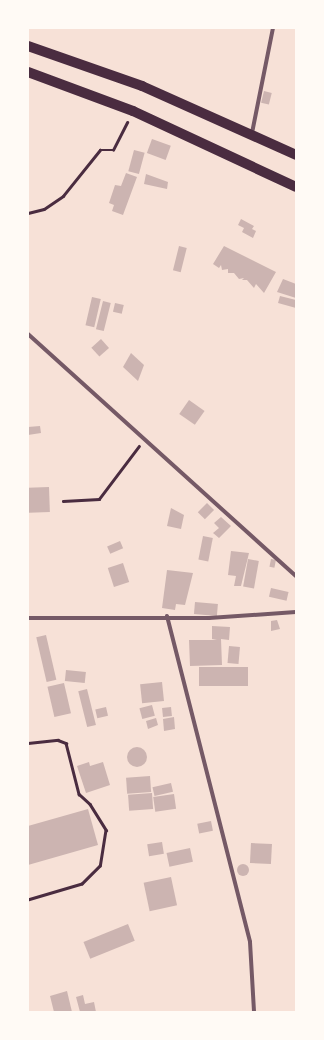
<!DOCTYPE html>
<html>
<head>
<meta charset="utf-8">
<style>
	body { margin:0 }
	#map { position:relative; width:324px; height:1040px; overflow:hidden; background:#f7e1d7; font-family:"Fira Sans",sans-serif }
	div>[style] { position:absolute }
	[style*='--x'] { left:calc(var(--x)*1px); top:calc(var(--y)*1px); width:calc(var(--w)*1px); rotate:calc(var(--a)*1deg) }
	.building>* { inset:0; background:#ccb4b1; transform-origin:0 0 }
	.round { border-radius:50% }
	.path>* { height:2.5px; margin:-1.25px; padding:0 1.25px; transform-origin:1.25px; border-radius:1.25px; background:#4a2c40 }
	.minor>* { height:4px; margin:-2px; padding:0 2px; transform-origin:2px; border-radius:2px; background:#755966 }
	.primary>* { height:10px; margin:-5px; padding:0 5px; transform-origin:5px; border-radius:5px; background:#4a2c40 }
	span { translate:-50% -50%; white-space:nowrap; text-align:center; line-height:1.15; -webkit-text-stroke:3px #fffaf5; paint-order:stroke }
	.frame { position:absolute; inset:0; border:29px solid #fffaf5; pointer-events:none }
</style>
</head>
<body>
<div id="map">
	<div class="building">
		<i style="left:264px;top:91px;width:8px;height:12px;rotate:14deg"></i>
		<i style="left:152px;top:139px;width:20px;height:15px;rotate:20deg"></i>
		<i style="left:134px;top:150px;width:11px;height:22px;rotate:15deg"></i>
		<i style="clip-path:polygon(126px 173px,137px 177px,123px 215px,112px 211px,114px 205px,109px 203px,115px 185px,121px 186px)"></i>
		<i style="clip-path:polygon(146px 174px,168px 182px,167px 189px,144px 184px)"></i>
		<i style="clip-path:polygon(241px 219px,254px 226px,252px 229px,256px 231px,253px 238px,242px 232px,244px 228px,238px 225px)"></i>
		<i style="left:179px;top:246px;width:8px;height:25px;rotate:14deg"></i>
		<i style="clip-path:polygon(224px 246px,276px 272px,264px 293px,256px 284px,254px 288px,247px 280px,242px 280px,244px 278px,239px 279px,234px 273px,228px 273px,228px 269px,222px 270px,221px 265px,219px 268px,213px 264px)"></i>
		<i style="clip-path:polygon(283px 279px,296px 284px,296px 298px,277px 292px)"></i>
		<i style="clip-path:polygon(280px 296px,296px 300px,296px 308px,278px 303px)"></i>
		<i style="left:92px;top:297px;width:9px;height:29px;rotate:13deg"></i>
		<i style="left:103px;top:301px;width:8px;height:29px;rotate:14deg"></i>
		<i style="left:115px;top:303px;width:9px;height:9px;rotate:13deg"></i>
		<i style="left:101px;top:339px;width:12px;height:13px;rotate:48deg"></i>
		<i style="clip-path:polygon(131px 353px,144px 365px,138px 381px,123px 367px)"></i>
		<i style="left:189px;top:400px;width:19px;height:17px;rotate:35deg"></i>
		<i style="clip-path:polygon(40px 426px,41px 433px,28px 435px,28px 427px)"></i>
		<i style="left:49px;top:487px;width:25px;height:21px;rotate:88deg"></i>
		<i style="left:207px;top:503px;width:10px;height:13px;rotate:45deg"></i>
		<i style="clip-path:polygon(171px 508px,184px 515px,181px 529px,167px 526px)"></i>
		<i style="clip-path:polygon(221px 517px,231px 526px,219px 538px,213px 533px,219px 528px,214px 523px)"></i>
		<i style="left:203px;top:536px;width:10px;height:24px;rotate:11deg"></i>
		<i style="left:120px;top:541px;width:8px;height:14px;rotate:67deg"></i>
		<i style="clip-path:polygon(231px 551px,249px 553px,241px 586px,234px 586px,236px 576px,228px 575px)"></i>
		<i style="left:248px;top:559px;width:11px;height:28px;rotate:10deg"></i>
		<i style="left:271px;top:559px;width:5px;height:8px;rotate:11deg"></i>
		<i style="left:123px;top:563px;width:20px;height:16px;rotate:72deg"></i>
		<i style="clip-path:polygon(167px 570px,193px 573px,185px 605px,176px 604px,175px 610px,162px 608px)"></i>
		<i style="left:271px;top:588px;width:18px;height:9px;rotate:13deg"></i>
		<i style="left:195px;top:602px;width:23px;height:12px;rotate:5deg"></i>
		<i style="clip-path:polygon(277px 620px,280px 629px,271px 631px,271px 621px)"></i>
		<i style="clip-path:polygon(212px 626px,230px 627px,229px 640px,221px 639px,222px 665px,190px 666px,189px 640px,217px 640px,212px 639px)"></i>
		<i style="left:46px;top:635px;width:46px;height:10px;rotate:77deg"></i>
		<i style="left:229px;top:646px;width:11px;height:17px;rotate:5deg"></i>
		<i style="left:248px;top:667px;width:19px;height:49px;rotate:90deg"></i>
		<i style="left:66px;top:670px;width:20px;height:11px;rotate:6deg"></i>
		<i style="left:162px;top:682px;width:19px;height:22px;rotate:84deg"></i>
		<i style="left:64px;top:683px;width:31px;height:17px;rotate:77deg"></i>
		<i style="left:87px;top:689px;width:37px;height:9px;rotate:76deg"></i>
		<i style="left:152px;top:705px;width:11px;height:13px;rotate:75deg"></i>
		<i style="left:106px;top:707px;width:9px;height:11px;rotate:77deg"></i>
		<i style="left:171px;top:707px;width:9px;height:9px;rotate:84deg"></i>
		<i style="clip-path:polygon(174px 717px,175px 729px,164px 731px,163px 719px)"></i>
		<i style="clip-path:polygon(156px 718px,158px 725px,148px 729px,146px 721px)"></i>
		<i class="round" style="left:127px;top:747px;width:20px;height:20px"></i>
		<i style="clip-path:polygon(89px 762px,90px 766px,103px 762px,110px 785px,86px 793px,77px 766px)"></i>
		<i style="left:150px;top:776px;width:16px;height:24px;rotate:86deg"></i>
		<i style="left:171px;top:783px;width:9px;height:19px;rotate:77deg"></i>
		<i style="left:152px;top:793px;width:16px;height:24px;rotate:86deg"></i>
		<i style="left:174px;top:794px;width:15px;height:21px;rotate:82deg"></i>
		<i style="clip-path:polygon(88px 809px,98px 845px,28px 865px,28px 826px)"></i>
		<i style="left:211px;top:821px;width:10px;height:14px;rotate:79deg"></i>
		<i style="left:162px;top:842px;width:12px;height:15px;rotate:81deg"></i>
		<i style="left:251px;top:843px;width:21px;height:20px;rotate:3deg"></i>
		<i style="left:190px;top:848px;width:14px;height:24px;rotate:78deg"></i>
		<i class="round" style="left:237px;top:864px;width:12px;height:12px"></i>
		<i style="left:171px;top:877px;width:29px;height:28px;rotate:78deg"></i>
		<i style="left:128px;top:924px;width:18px;height:48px;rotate:68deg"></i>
		<i style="clip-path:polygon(67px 991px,72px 1012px,54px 1012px,50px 996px)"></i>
		<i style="clip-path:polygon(83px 995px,85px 1004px,94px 1002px,96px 1012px,80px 1012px,76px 997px)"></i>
	</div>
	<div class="path">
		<i style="--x:28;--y:213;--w:16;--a:-14"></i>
		<i style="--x:44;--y:209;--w:23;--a:-34"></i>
		<i style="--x:63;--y:196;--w:59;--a:-51.2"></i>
		<i style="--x:100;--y:150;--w:13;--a:0"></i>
		<i style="--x:113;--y:150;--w:31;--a:-63"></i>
		<i style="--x:63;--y:501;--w:36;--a:-3"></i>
		<i style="--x:99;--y:499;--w:66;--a:-53"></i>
		<i style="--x:28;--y:743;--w:30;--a:-6"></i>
		<i style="--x:58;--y:740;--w:9;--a:21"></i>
		<i style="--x:66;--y:743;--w:53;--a:75.7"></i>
		<i style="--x:79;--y:794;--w:15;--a:42"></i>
		<i style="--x:90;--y:804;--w:31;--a:58"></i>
		<i style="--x:106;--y:830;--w:36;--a:99"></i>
		<i style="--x:100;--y:866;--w:25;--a:135"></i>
		<i style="--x:82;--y:884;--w:56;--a:163.5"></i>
	</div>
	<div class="minor">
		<i style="--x:252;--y:133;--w:107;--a:-78.7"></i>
		<i style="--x:28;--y:334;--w:361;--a:42.1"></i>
		<i style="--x:167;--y:616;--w:336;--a:75.7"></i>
		<i style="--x:250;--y:942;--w:70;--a:86.7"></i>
		<i style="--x:28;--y:618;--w:181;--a:0"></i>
		<i style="--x:209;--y:618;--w:87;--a:-3.9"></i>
	</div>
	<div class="primary">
		<i style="--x:28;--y:46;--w:121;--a:19.3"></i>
		<i style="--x:142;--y:86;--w:169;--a:24.1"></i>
		<i style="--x:28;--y:72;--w:112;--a:20.4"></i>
		<i style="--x:133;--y:111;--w:180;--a:25"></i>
	</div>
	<div class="frame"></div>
</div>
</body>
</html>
